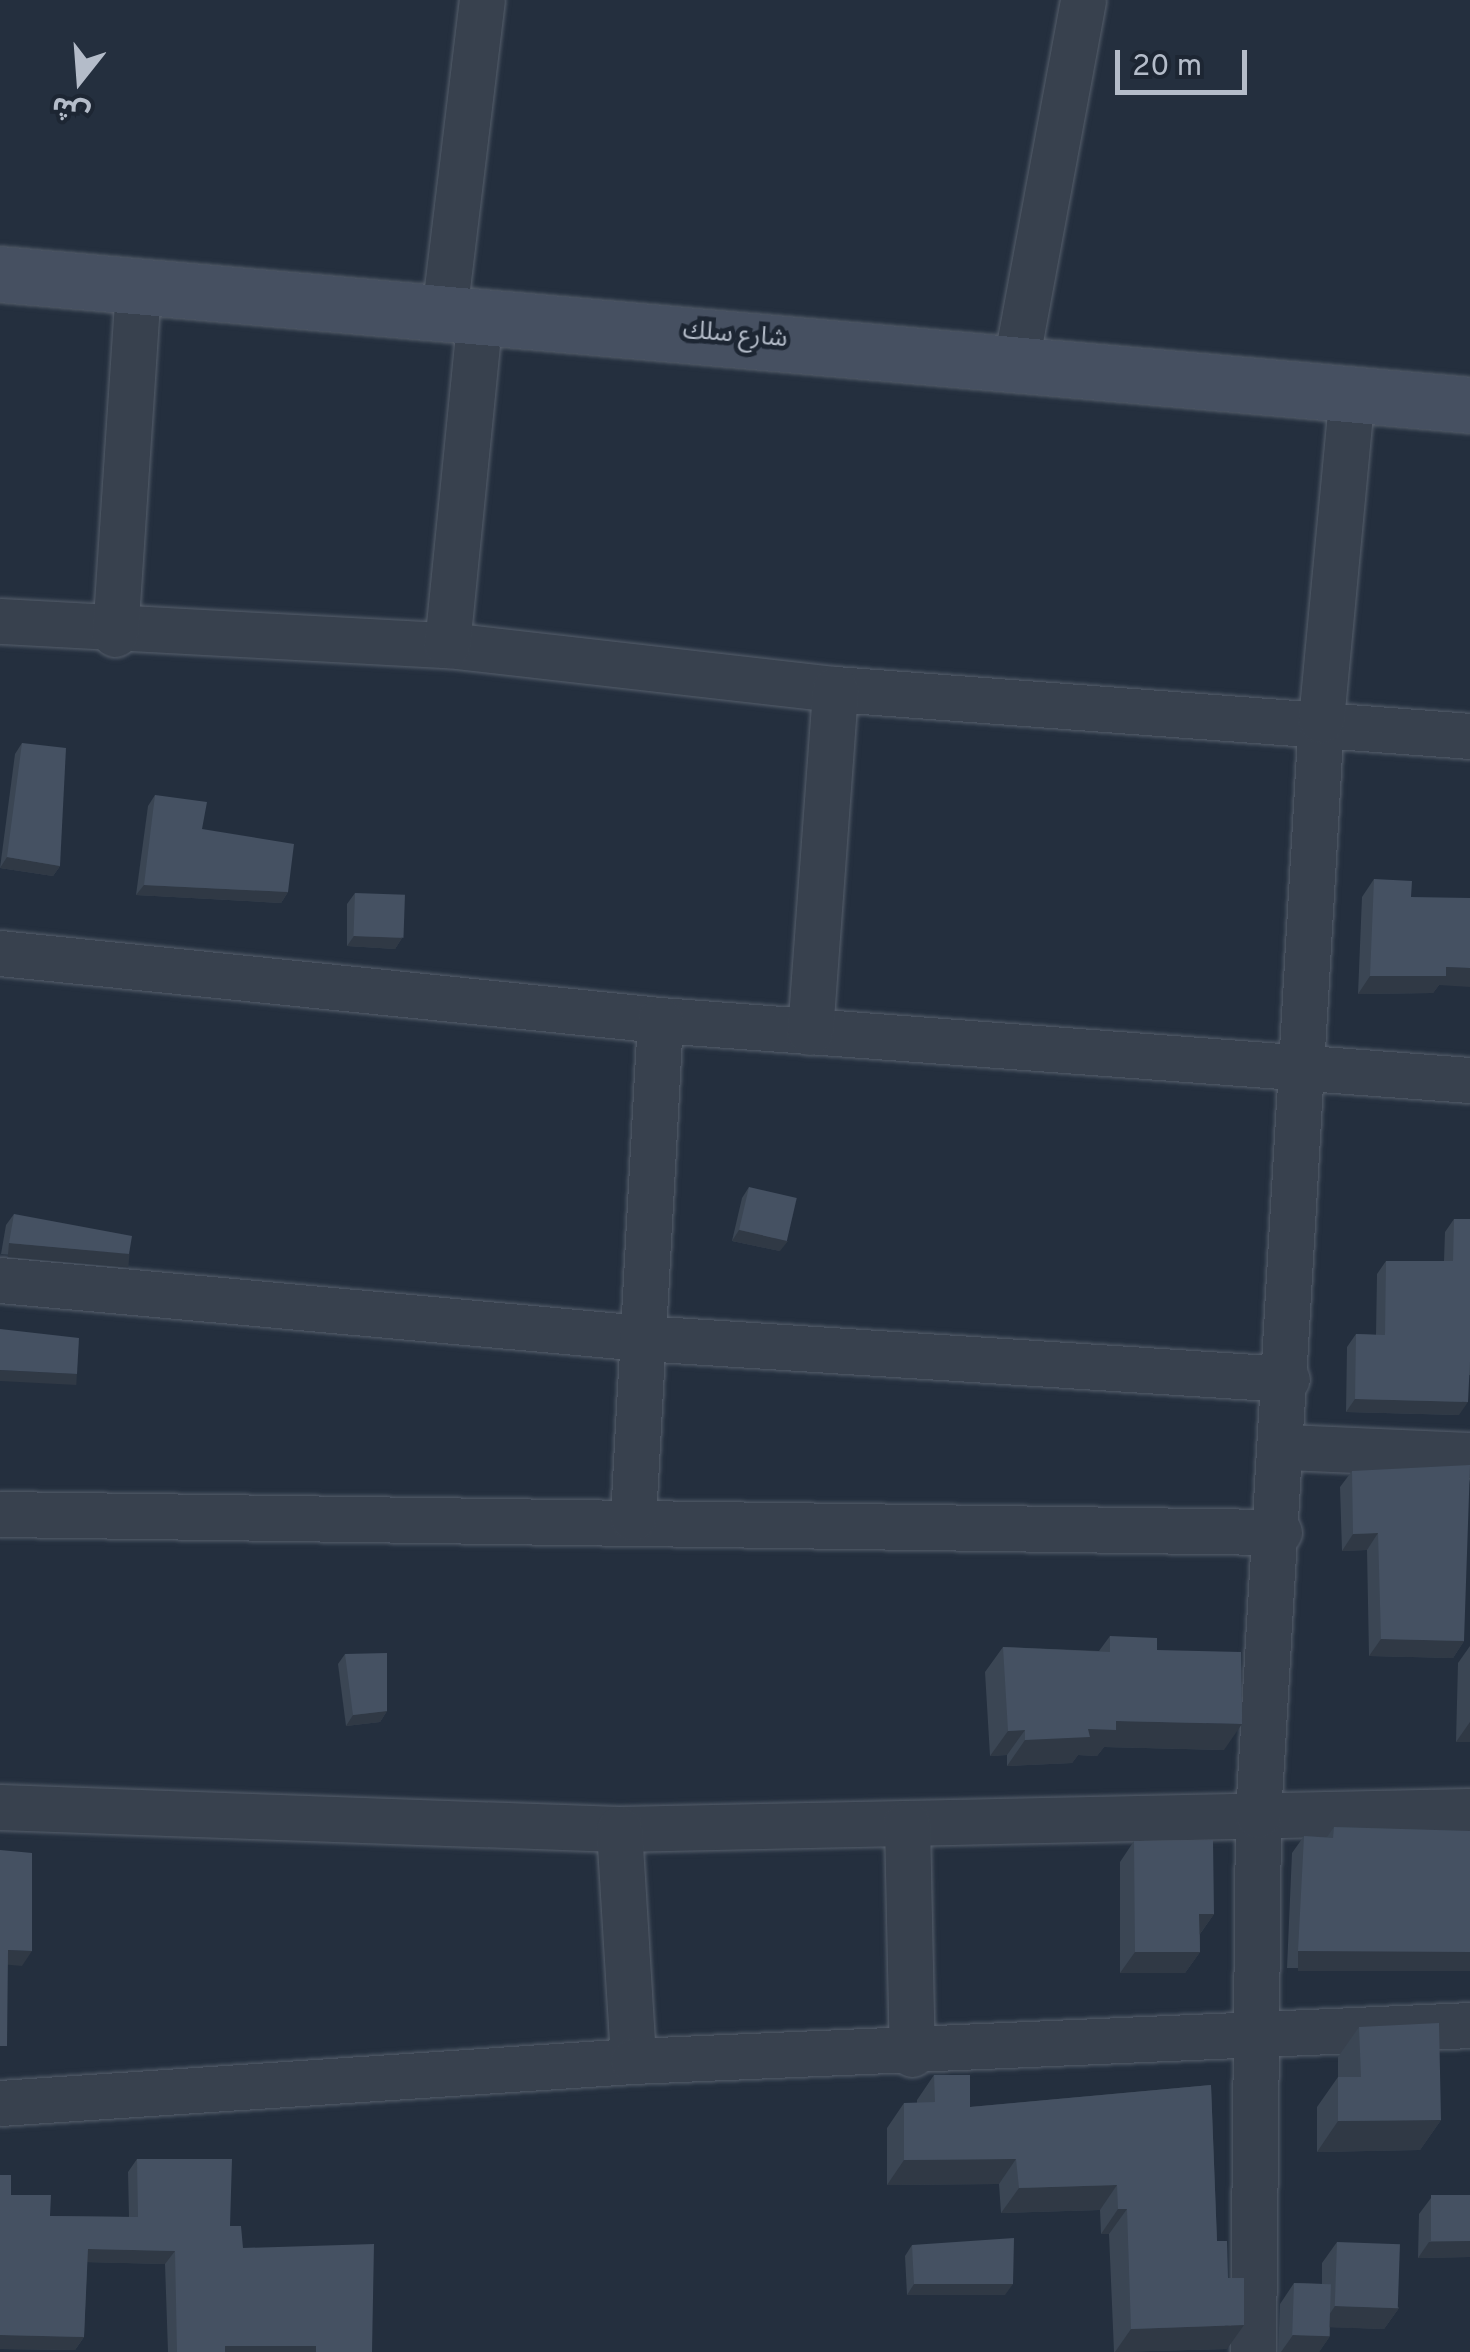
<!DOCTYPE html>
<html>
<head>
<meta charset="utf-8">
<style>
	body { margin:0 }
	#map { position:relative; width:1470px; height:2352px; overflow:hidden; background:#242f3e; font-family:Overpass,"Noto Sans Arabic",sans-serif }
	div>[style] { position:absolute }
	[style*='--x'] { left:calc(var(--x)*1px); top:calc(var(--y)*1px); width:calc(var(--w)*1px); rotate:calc(var(--a)*1deg) }
	.roads { filter:drop-shadow(0 0 2px #565f6c) drop-shadow(0 0 2px #565f6c) }
	.street>* { height:45px; margin:-22.5px; padding:0 22.5px; transform-origin:22.5px; border-radius:22.5px; background:#38414e }
	.secondary>* { height:55px; margin:-27.5px; padding:0 27.5px; transform-origin:27.5px; border-radius:27.5px; background:#465061 }
	.wall>* { inset:0; background:#3b4654 }
	.shaded-wall>* { inset:0; background:#303945; transform-origin:0 0 }
	.building>* { inset:0; background:#455162; transform-origin:0 0 }
	span { translate:-50% -50%; white-space:nowrap; text-align:center; line-height:1.15; -webkit-text-stroke:9px #1d2633; paint-order:stroke }
	.street-label { font-size:25px; color:#b4bcc9 }
	.north { position:absolute; left:30px; top:30px; width:100px; height:100px; -webkit-text-stroke:8px #1d2633; paint-order:stroke; rotate:197deg; font-size:28px; font-weight:700; line-height:40px; text-align:center; color:#b4bcc9 }
	.north::after { content:''; display:block; margin:auto; width:35px; height:45px; background:#b4bcc9; clip-path:polygon(50% 0,100% 100%,50% 72%,0 100%) }
	.scale { position:absolute; left:1115px; top:50px; width:132px; height:45px; box-sizing:border-box; border:5px solid #b4bcc9; border-top:0; padding-left:12px; font-size:30px; line-height:35px; white-space:nowrap; color:#b4bcc9; -webkit-text-stroke:8px #1d2633; paint-order:stroke }
</style>
</head>
<body>
<div id="map">
	<div class="roads">
		<div class="street">
			<i style="--x:444;--y:313;--w:315;--a:-83.1"></i>
			<i style="--x:1016;--y:362;--w:368;--a:-79.5"></i>
			<i style="--x:0;--y:621;--w:448;--a:3.1"></i>
			<i style="--x:447;--y:645;--w:390;--a:6.5"></i>
			<i style="--x:835;--y:689;--w:637;--a:4.23"></i>
			<i style="--x:115;--y:634;--w:348;--a:-86.2"></i>
			<i style="--x:447;--y:645;--w:332;--a:-84.3"></i>
			<i style="--x:0;--y:953;--w:663;--a:5.8"></i>
			<i style="--x:660;--y:1020;--w:812;--a:4.24"></i>
			<i style="--x:810;--y:1032;--w:344;--a:-85.8"></i>
			<i style="--x:0;--y:1280;--w:645;--a:5.16"></i>
			<i style="--x:642;--y:1338;--w:646;--a:3.64"></i>
			<i style="--x:1286;--y:1447;--w:184;--a:2.5"></i>
			<i style="--x:0;--y:1514;--w:1279;--a:0.81"></i>
			<i style="--x:633;--y:1518;--w:499;--a:-86.9"></i>
			<i style="--x:0;--y:1807;--w:619;--a:2.04"></i>
			<i style="--x:619;--y:1829;--w:851;--a:-1.21"></i>
			<i style="--x:907;--y:1823;--w:231;--a:88.8"></i>
			<i style="--x:619;--y:1829;--w:232;--a:86.5"></i>
			<i style="--x:0;--y:2103;--w:634;--a:-3.8"></i>
			<i style="--x:633;--y:2061;--w:838;--a:-2.46"></i>
			<i style="--x:1253;--y:2352;--w:537;--a:-89.47"></i>
			<i style="--x:1258;--y:1815;--w:1097;--a:-86.71"></i>
			<i style="--x:1321;--y:720;--w:328;--a:-84.6"></i>
		</div>
		<div class="secondary">
			<i style="--x:0;--y:274;--w:1476;--a:5.09"></i>
		</div>
	</div>
	<div class="wall">
		<i style="clip-path:polygon(22px 743px,60px 866px,53px 876px,0 868px,15px 754px)"></i>
		<i style="clip-path:polygon(155px 795px,288px 892px,281px 903px,136px 895px,148px 806px)"></i>
		<i style="clip-path:polygon(1374px 879px,1411px 897px,1439px 985px,1433px 993px,1358px 994px,1362px 897px)"></i>
		<i style="clip-path:polygon(355px 893px,402px 938px,395px 949px,347px 946px,347px 904px)"></i>
		<i style="clip-path:polygon(749px 1187px,780px 1251px,732px 1241px,742px 1198px)"></i>
		<i style="clip-path:polygon(14px 1214px,122px 1265px,1px 1254px,6px 1225px)"></i>
		<i style="clip-path:polygon(1454px 1219px,1470px 1219px,1470px 1375px,1468px 1375px,1459px 1415px,1346px 1412px,1347px 1347px,1356px 1334px,1376px 1335px,1377px 1274px,1386px 1261px,1444px 1261px,1445px 1232px)"></i>
		<i style="clip-path:polygon(1352px 1471px,1464px 1641px,1453px 1658px,1369px 1656px,1367px 1550px,1342px 1551px,1340px 1487px)"></i>
		<i style="clip-path:polygon(1110px 1636px,1157px 1650px,1224px 1750px,1104px 1747px,1097px 1756px,1078px 1755px,1072px 1763px,1007px 1766px,1007px 1755px,990px 1756px,985px 1672px,1003px 1647px,1099px 1651px)"></i>
		<i style="clip-path:polygon(1470px 1646px,1470px 1742px,1456px 1742px,1458px 1663px)"></i>
		<i style="clip-path:polygon(345px 1654px,387px 1711px,380px 1722px,346px 1726px,338px 1664px)"></i>
		<i style="clip-path:polygon(1334px 1827px,1470px 1831px,1470px 1968px,1287px 1968px,1292px 1853px,1304px 1836px,1327px 1837px)"></i>
		<i style="clip-path:polygon(1134px 1841px,1214px 1914px,1200px 1934px,1200px 1952px,1185px 1973px,1120px 1973px,1120px 1862px)"></i>
		<i style="clip-path:polygon(1359px 2027px,1441px 2120px,1420px 2150px,1317px 2152px,1317px 2107px,1338px 2077px,1338px 2057px)"></i>
		<i style="clip-path:polygon(934px 2075px,970px 2107px,1211px 2085px,1217px 2241px,1227px 2349px,1114px 2352px,1109px 2234px,1101px 2234px,1100px 2210px,1001px 2213px,999px 2184px,887px 2185px,887px 2128px,904px 2103px,917px 2103px,917px 2100px)"></i>
		<i style="clip-path:polygon(137px 2159px,230px 2226px,243px 2248px,372px 2352px,168px 2352px,165px 2264px,87px 2262px,84px 2337px,75px 2350px,0 2349px,0 2175px,11px 2195px,50px 2216px,129px 2217px,128px 2172px)"></i>
		<i style="clip-path:polygon(1470px 2195px,1470px 2257px,1418px 2258px,1419px 2214px,1431px 2198px)"></i>
		<i style="clip-path:polygon(1337px 2242px,1399px 2308px,1384px 2329px,1330px 2327px,1330px 2336px,1319px 2352px,1278px 2352px,1280px 2304px,1294px 2283px,1322px 2284px,1322px 2263px)"></i>
		<i style="clip-path:polygon(912px 2245px,1005px 2295px,907px 2295px,905px 2256px)"></i>
	</div>
	<div class="shaded-wall">
		<i style="clip-path:polygon(7px 857px,60px 866px,53px 876px,0 868px)"></i>
		<i style="clip-path:polygon(144px 885px,288px 892px,281px 903px,136px 895px)"></i>
		<i style="clip-path:polygon(354px 936px,402px 938px,395px 949px,347px 946px)"></i>
		<i style="clip-path:polygon(1446px 967px,1470px 968px,1470px 987px,1439px 985px,1433px 993px,1358px 994px,1370px 976px)"></i>
		<i style="clip-path:polygon(739px 1230px,788px 1241px,780px 1251px,732px 1241px)"></i>
		<i style="left:9px;top:1243px;width:121px;height:14px;rotate:5deg"></i>
		<i style="left:0;top:1370px;width:77px;height:11px;rotate:3deg"></i>
		<i style="clip-path:polygon(1355px 1399px,1468px 1402px,1459px 1415px,1346px 1412px)"></i>
		<i style="clip-path:polygon(1378px 1533px,1367px 1550px,1342px 1551px,1353px 1534px)"></i>
		<i style="clip-path:polygon(1381px 1639px,1464px 1641px,1453px 1658px,1369px 1656px)"></i>
		<i style="clip-path:polygon(387px 1711px,380px 1722px,346px 1726px,353px 1715px)"></i>
		<i style="clip-path:polygon(1116px 1721px,1242px 1724px,1224px 1750px,1104px 1747px,1097px 1756px,1078px 1755px,1072px 1763px,1007px 1766px,1025px 1740px,1088px 1729px)"></i>
		<i style="clip-path:polygon(1470px 1722px,1470px 1742px,1456px 1742px)"></i>
		<i style="clip-path:polygon(1025px 1730px,1007px 1755px,990px 1756px,1008px 1731px)"></i>
		<i style="clip-path:polygon(1199px 1914px,1214px 1914px,1199px 1935px)"></i>
		<i style="clip-path:polygon(8px 1950px,32px 1951px,22px 1966px,0 1964px)"></i>
		<i style="left:1298px;top:1951px;width:172px;height:20px"></i>
		<i style="clip-path:polygon(1135px 1952px,1200px 1952px,1185px 1973px,1120px 1973px)"></i>
		<i style="clip-path:polygon(1441px 2120px,1420px 2150px,1317px 2152px,1338px 2121px)"></i>
		<i style="clip-path:polygon(1016px 2159px,999px 2184px,887px 2185px,904px 2160px)"></i>
		<i style="clip-path:polygon(1117px 2185px,1100px 2210px,1001px 2213px,1019px 2188px)"></i>
		<i style="clip-path:polygon(1118px 2209px,1127px 2209px,1109px 2234px,1101px 2234px)"></i>
		<i style="clip-path:polygon(1470px 2241px,1470px 2257px,1418px 2258px,1429px 2242px)"></i>
		<i style="clip-path:polygon(88px 2249px,175px 2251px,165px 2264px,78px 2262px)"></i>
		<i style="clip-path:polygon(914px 2284px,1013px 2284px,1005px 2295px,907px 2295px)"></i>
		<i style="clip-path:polygon(1335px 2306px,1399px 2308px,1384px 2329px,1321px 2327px)"></i>
		<i style="clip-path:polygon(1244px 2325px,1227px 2349px,1115px 2352px,1131px 2329px)"></i>
		<i style="clip-path:polygon(0 2335px,84px 2337px,75px 2350px,0 2349px)"></i>
		<i style="clip-path:polygon(1293px 2335px,1330px 2336px,1319px 2352px,1281px 2352px)"></i>
		<i style="left:225px;top:2346px;width:91px;height:8px"></i>
	</div>
	<div class="building">
		<i style="clip-path:polygon(22px 743px,66px 748px,60px 866px,7px 857px)"></i>
		<i style="clip-path:polygon(155px 795px,207px 802px,202px 829px,294px 844px,288px 892px,144px 885px)"></i>
		<i style="clip-path:polygon(1374px 879px,1412px 881px,1411px 897px,1470px 898px,1470px 968px,1446px 967px,1446px 976px,1370px 976px)"></i>
		<i style="left:355px;top:893px;width:50px;height:43px;rotate:2deg"></i>
		<i style="left:749px;top:1187px;width:49px;height:44px;rotate:13deg"></i>
		<i style="clip-path:polygon(14px 1214px,132px 1236px,129px 1254px,9px 1243px)"></i>
		<i style="clip-path:polygon(1454px 1219px,1470px 1219px,1470px 1361px,1468px 1402px,1355px 1399px,1356px 1334px,1385px 1335px,1386px 1261px,1453px 1261px)"></i>
		<i style="clip-path:polygon(0 1329px,79px 1338px,77px 1374px,0 1370px)"></i>
		<i style="clip-path:polygon(1470px 1465px,1464px 1641px,1381px 1639px,1378px 1533px,1353px 1534px,1352px 1471px)"></i>
		<i style="clip-path:polygon(1110px 1636px,1157px 1638px,1157px 1650px,1241px 1652px,1242px 1724px,1116px 1721px,1116px 1730px,1088px 1729px,1090px 1737px,1025px 1740px,1025px 1730px,1008px 1731px,1003px 1647px,1110px 1652px)"></i>
		<i style="clip-path:polygon(387px 1653px,387px 1711px,353px 1715px,345px 1654px)"></i>
		<i style="clip-path:polygon(1334px 1827px,1470px 1831px,1470px 1952px,1298px 1951px,1304px 1836px,1333px 1838px)"></i>
		<i style="clip-path:polygon(1213px 1840px,1214px 1914px,1199px 1914px,1200px 1952px,1135px 1952px,1134px 1841px)"></i>
		<i style="clip-path:polygon(0 1850px,32px 1853px,32px 1951px,8px 1950px,7px 2046px,0 2046px)"></i>
		<i style="clip-path:polygon(1439px 2023px,1441px 2120px,1338px 2121px,1338px 2077px,1361px 2077px,1359px 2027px)"></i>
		<i style="clip-path:polygon(934px 2075px,970px 2075px,970px 2107px,1211px 2085px,1217px 2241px,1227px 2241px,1228px 2278px,1244px 2278px,1244px 2325px,1131px 2329px,1127px 2209px,1118px 2209px,1117px 2185px,1019px 2188px,1016px 2159px,904px 2160px,904px 2103px,935px 2102px)"></i>
		<i style="clip-path:polygon(137px 2159px,232px 2159px,230px 2226px,241px 2226px,243px 2248px,374px 2244px,372px 2352px,316px 2352px,316px 2346px,225px 2346px,225px 2352px,177px 2352px,175px 2251px,88px 2249px,84px 2337px,0 2335px,0 2175px,11px 2175px,11px 2195px,51px 2195px,50px 2216px,138px 2217px)"></i>
		<i style="left:1470px;top:2195px;width:46px;height:39px;rotate:90deg"></i>
		<i style="clip-path:polygon(1014px 2238px,1013px 2284px,914px 2284px,912px 2245px)"></i>
		<i style="left:1337px;top:2242px;width:63px;height:64px;rotate:2deg"></i>
		<i style="left:1294px;top:2283px;width:37px;height:52px;rotate:2deg"></i>
	</div>
	<div class="street-label">
		<span style="left:735px;top:336px;rotate:5deg">شارع سلك</span>
	</div>
	<div class="north">ش</div>
	<div class="scale">20 m</div>
</div>
</body>
</html>
